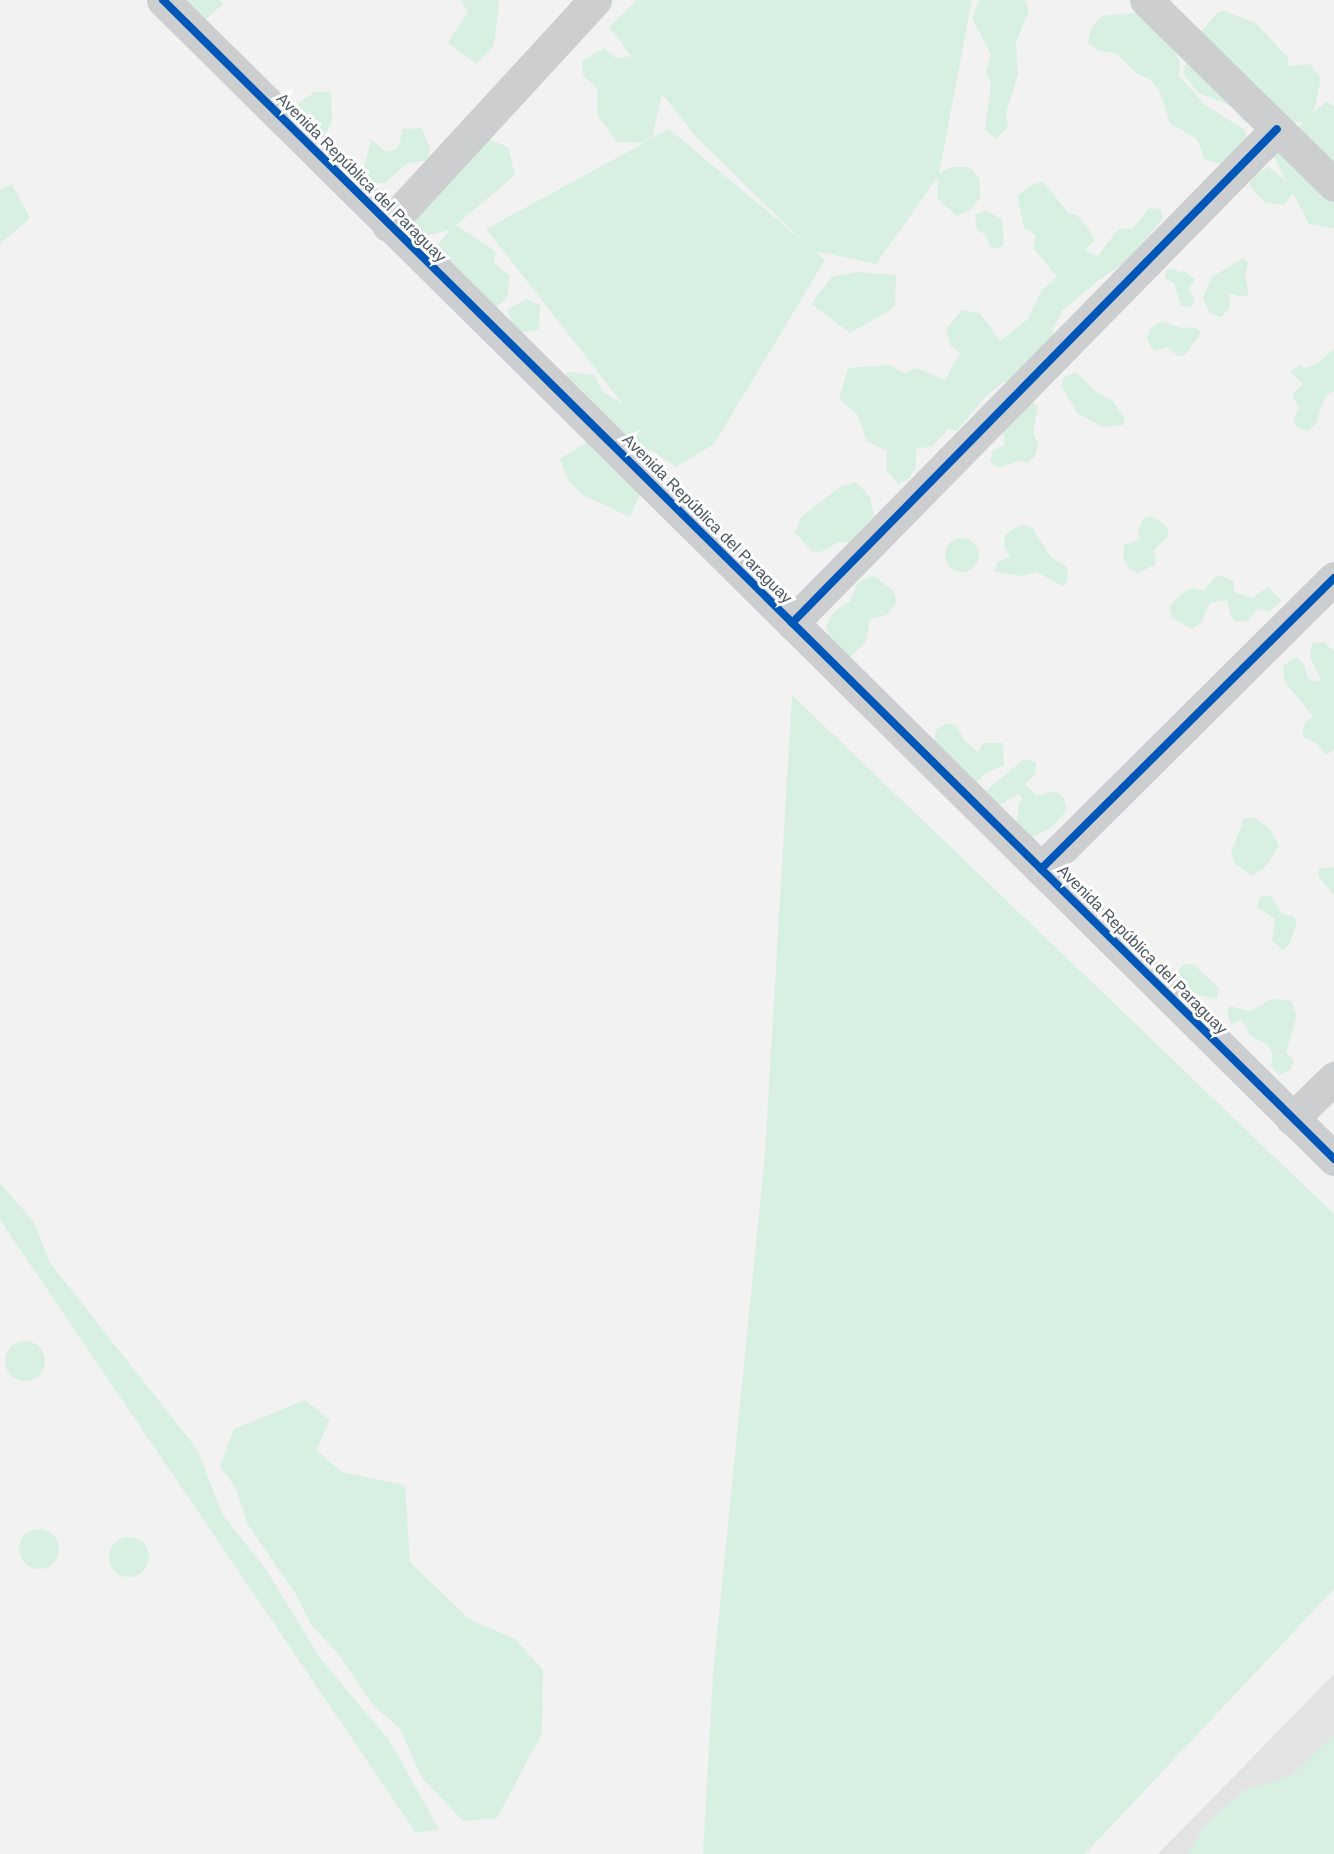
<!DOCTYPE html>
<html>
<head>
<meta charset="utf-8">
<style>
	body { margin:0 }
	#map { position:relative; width:1334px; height:1854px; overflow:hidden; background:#f2f2f2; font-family:Arial,sans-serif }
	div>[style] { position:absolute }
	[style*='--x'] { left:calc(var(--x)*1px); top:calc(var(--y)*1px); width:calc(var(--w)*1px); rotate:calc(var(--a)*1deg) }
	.education>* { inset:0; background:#e4e3e4 }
	.green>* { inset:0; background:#d8f0e2 }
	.round { border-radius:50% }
	.minor>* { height:33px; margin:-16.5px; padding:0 16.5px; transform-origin:16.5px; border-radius:16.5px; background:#ccced0 }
	.cycleway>* { height:8px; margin:-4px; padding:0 4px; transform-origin:4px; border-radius:4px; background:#0057b8 }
	span { translate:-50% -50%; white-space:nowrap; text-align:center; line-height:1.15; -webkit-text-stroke:6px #fff; paint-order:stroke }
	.street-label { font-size:16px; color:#4a545e }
</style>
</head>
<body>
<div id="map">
	<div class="education">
		<i style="clip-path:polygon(1334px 1674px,1334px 1854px,1158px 1854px)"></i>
	</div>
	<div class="green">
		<i style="clip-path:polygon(171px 0,220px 0,223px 4px,204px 21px)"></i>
		<i style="clip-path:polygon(460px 0,498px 0,499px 5px,494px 46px,476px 64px,448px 43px,468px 11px)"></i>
		<i style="clip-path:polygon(evenodd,637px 0,972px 0,939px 174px,951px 167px,970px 167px,980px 179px,980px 198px,970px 210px,957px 216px,937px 198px,938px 177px,876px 264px,815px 251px,825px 260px,714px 444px,676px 467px,650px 449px,647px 479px,630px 517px,585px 496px,569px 482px,560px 459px,585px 443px,586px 432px,556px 389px,568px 372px,594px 375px,604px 393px,623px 404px,486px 229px,644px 143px,617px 142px,598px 116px,597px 88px,583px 76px,582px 61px,604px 48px,616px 58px,631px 56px,609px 27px,637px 0,662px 94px,698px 139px,804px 242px,669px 129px,652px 138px,662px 94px)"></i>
		<i style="clip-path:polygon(979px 0,1025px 0,1029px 11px,1016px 42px,1018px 74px,1006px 114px,1008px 127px,996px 139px,985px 129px,991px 84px,986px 72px,991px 55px,972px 18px)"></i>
		<i style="clip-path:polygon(1224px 11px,1256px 23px,1288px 58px,1289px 66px,1310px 64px,1321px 78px,1314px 112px,1327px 101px,1334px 107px,1334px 228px,1309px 224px,1293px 193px,1284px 205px,1265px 203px,1250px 186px,1251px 176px,1269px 167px,1286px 181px,1272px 152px,1303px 122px,1256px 126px,1241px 119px,1238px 109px,1197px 92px,1183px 73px,1192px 42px,1217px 13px)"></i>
		<i style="clip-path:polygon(1132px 13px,1146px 15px,1170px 39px,1180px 62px,1179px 76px,1205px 105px,1245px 130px,1247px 141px,1226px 165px,1205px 160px,1197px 139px,1170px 123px,1159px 90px,1149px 79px,1136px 73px,1117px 54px,1099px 51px,1088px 43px,1091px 28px,1102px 16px)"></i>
		<i style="clip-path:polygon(315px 92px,331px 92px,332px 120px,326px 133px,320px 135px,284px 120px,300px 102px)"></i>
		<i style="clip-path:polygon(422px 128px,430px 149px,428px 160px,406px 164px,385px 183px,360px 183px,371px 139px,386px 152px,398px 148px,403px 129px)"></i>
		<i style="clip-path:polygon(489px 139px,508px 147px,515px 175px,456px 225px,496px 252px,494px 263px,510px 276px,507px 298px,484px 317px,432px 252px,450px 230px,420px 237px,405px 228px,467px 152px)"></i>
		<i style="clip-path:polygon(1044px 182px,1069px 214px,1077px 215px,1088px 228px,1094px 240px,1085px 251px,1098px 256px,1118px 229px,1133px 228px,1149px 208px,1161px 209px,1163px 218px,1128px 261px,1100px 279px,1062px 311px,1053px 330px,1056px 340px,1015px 380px,1002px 383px,984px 398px,957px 431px,948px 429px,933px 446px,916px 449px,916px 466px,910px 478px,898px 484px,886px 470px,887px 451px,867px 441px,857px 414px,839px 399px,848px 368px,889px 365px,904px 373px,917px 368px,945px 380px,960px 353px,950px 345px,946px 329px,962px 310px,980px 313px,1000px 341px,1028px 319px,1041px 291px,1057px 277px,1034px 249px,1036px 235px,1024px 228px,1017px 196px,1033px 184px)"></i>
		<i style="clip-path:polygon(12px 184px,30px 218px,0 244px,0 189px)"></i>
		<i style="clip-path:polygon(986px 211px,1002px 219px,1004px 243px,998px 249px,990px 247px,986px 235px,977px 230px,975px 215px)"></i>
		<i style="clip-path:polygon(1243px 258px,1248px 263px,1245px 276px,1249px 294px,1243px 297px,1229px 293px,1230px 307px,1221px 317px,1210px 314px,1203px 298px,1212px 277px)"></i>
		<i style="clip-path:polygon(1175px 269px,1178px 273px,1184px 270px,1195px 280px,1189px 289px,1195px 300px,1192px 307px,1181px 306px,1174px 283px,1165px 278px,1166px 270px)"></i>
		<i style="clip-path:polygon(858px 272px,896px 275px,895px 307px,850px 333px,811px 304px,832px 277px)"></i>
		<i style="clip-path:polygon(526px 299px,540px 305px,539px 329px,517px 334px,507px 310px)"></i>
		<i style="clip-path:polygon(1162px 321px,1181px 328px,1195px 327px,1201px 333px,1185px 355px,1178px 356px,1167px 347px,1156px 351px,1151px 347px,1147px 338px,1150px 329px)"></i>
		<i style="clip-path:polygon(1334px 349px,1334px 391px,1325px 396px,1316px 424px,1308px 431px,1298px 428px,1293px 421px,1298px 408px,1292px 394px,1303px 384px,1290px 372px,1300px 365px,1304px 368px,1317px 364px)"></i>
		<i style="clip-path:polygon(1076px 372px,1097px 393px,1112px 400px,1125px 418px,1123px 425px,1103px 427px,1078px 414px,1061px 386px,1064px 377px)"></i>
		<i style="clip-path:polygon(1029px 398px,1038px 407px,1033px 433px,1038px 444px,1035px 456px,1027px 463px,1018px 461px,999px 468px,990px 462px,993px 451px,1005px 444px,1001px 422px)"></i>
		<i style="clip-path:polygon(856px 482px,870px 497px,874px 516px,850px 542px,837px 542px,827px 550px,813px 553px,795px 532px,801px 517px,841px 486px)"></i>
		<i style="clip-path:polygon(1152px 516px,1167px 527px,1169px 535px,1154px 550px,1156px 564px,1138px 573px,1129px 569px,1123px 557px,1124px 545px,1140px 539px,1138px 530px,1143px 519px)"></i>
		<i style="clip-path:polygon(1022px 524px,1032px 527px,1051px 557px,1067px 567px,1068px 581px,1062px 586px,1037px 572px,1023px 576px,994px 572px,997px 563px,1010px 556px,1004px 545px,1005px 535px)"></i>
		<i class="round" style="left:945px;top:538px;width:34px;height:34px"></i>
		<i style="clip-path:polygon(873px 575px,893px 590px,897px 603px,887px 615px,870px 619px,866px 642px,844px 662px,829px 638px,826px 626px,834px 612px,850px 601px,858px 582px)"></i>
		<i style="clip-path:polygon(1221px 575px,1234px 582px,1234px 592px,1252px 598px,1268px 587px,1282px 601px,1268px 612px,1258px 609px,1247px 621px,1236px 622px,1231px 617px,1227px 600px,1210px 603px,1201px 623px,1192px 629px,1172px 618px,1169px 606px,1180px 595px,1192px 588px,1204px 591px,1214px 578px)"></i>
		<i style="clip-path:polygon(1324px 642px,1334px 651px,1334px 750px,1326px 755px,1315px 742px,1303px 737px,1303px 726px,1313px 716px,1285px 682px,1283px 666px,1296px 657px,1304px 664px,1308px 678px,1314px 682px,1321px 680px,1310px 657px,1312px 643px)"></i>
		<i style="clip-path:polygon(792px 695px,1334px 1214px,1334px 1589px,1085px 1854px,703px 1854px,713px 1674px,765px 1153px)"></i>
		<i style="clip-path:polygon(946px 723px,956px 725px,965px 741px,978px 752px,983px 743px,1003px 743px,1004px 766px,989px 771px,974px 784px,934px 744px,936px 730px)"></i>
		<i style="clip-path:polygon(1024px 759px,1036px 762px,1035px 774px,1025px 784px,1037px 796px,1055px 791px,1064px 798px,1067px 810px,1052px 827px,1031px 838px,1016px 826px,1019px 803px,1023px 799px,1018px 794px,1001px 804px,989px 805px,983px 793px)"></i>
		<i style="clip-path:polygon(1244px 818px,1255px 818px,1270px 829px,1279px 846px,1266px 866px,1253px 876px,1235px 864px,1231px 853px)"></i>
		<i style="clip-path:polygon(1334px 867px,1334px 895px,1318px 876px,1319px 869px)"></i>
		<i style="clip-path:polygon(1261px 896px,1271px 896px,1281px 913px,1294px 917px,1297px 924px,1289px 945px,1283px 950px,1272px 941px,1275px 919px,1257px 907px)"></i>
		<i style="clip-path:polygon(1193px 964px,1219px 988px,1217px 999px,1194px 994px,1173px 980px,1182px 965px)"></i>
		<i style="clip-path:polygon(1272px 999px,1291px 1001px,1297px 1015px,1286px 1052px,1294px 1061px,1290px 1070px,1279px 1075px,1271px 1066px,1273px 1054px,1267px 1045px,1250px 1035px,1242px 1020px,1233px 1024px,1229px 1021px,1227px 1012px,1230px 1006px,1250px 1011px)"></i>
		<i style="clip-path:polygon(0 1183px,34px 1222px,50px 1263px,197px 1449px,223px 1515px,267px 1571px,320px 1658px,389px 1740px,439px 1829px,416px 1833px,0 1220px)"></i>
		<i class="round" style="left:5px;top:1341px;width:40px;height:40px"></i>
		<i style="clip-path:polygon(305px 1400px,330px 1420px,316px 1450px,342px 1472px,405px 1485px,410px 1562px,469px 1619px,515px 1639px,543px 1670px,542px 1733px,497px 1818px,463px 1821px,422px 1778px,400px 1729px,374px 1706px,336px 1651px,312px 1626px,295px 1593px,248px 1525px,235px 1487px,220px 1466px,234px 1429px)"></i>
		<i class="round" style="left:19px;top:1529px;width:40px;height:40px"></i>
		<i class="round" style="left:109px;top:1537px;width:40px;height:40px"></i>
		<i style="clip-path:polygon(1334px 1734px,1334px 1854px,1187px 1854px,1208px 1822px,1245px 1790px,1291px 1776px)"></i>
	</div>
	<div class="minor">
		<i style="--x:163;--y:0;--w:1648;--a:44.7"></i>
		<i style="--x:1146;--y:0;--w:264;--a:44.5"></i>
		<i style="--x:388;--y:225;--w:306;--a:-47.4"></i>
		<i style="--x:792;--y:623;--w:692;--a:-45.53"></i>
		<i style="--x:1041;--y:869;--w:413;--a:-44.8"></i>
		<i style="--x:1292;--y:1119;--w:59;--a:-44.3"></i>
	</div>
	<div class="cycleway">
		<i style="--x:163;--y:0;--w:1648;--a:44.7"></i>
		<i style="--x:792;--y:623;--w:692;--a:-45.53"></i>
		<i style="--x:1041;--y:869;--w:413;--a:-44.8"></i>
	</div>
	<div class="street-label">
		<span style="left:361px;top:178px;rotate:45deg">Avenida República del Paraguay</span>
		<span style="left:707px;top:519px;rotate:45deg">Avenida República del Paraguay</span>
		<span style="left:1142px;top:950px;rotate:45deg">Avenida República del Paraguay</span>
	</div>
</div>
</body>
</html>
